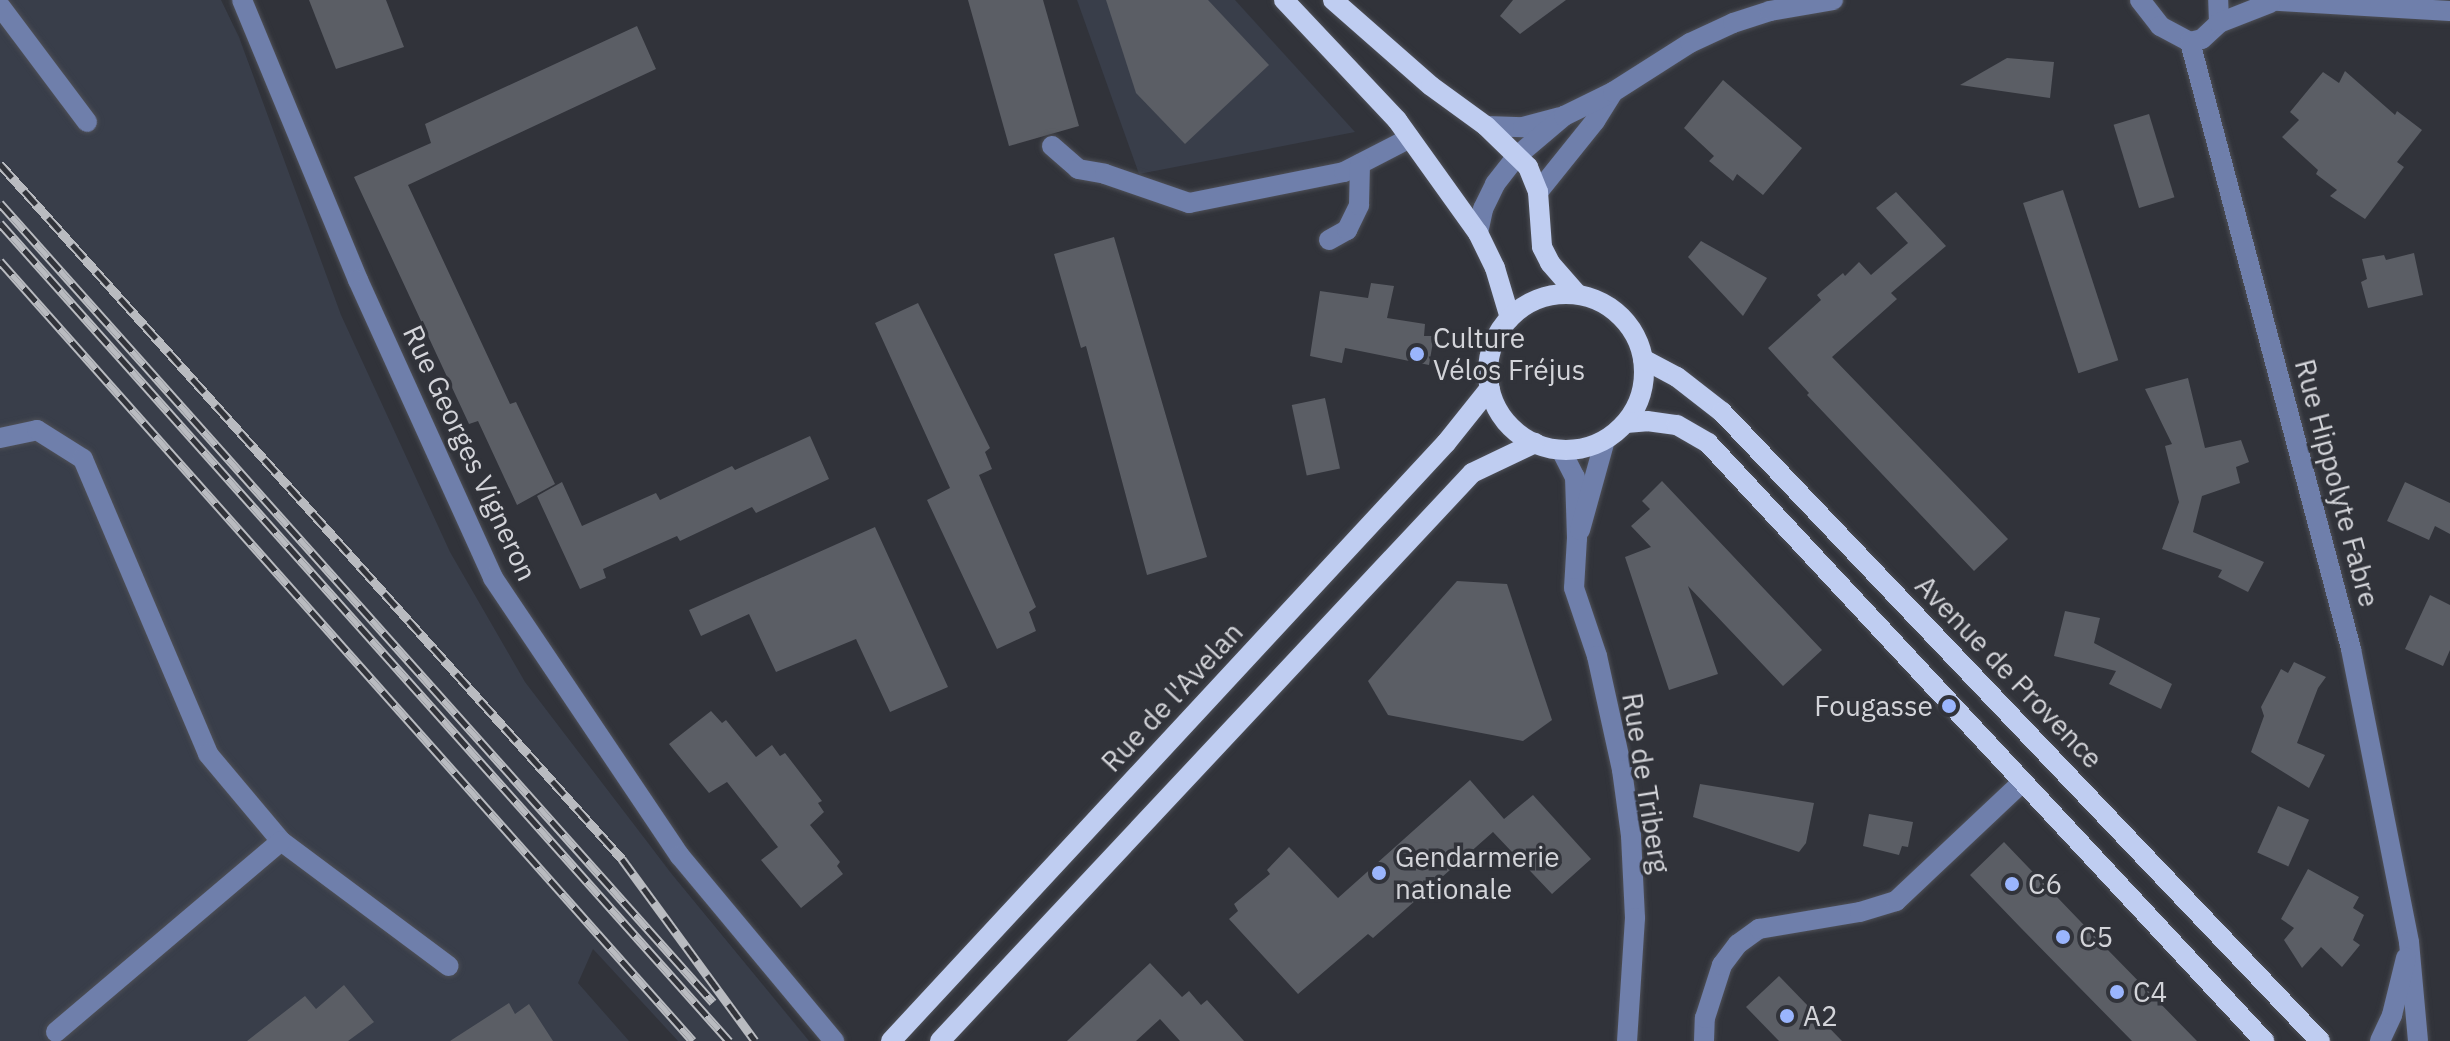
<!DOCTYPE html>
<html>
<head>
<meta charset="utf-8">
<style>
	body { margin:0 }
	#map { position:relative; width:2450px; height:1041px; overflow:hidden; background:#31333a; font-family:"IBM Plex Sans",sans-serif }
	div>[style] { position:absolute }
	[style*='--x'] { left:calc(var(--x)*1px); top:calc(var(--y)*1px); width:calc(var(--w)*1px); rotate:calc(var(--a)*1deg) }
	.built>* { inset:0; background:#393e4a }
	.building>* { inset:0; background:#5b5e65; transform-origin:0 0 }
	.roads { filter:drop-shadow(0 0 2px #4e5057) drop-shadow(0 0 2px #4e5057) }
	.minor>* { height:20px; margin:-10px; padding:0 10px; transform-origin:10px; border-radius:10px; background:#6f7fab }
	.major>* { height:20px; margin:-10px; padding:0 10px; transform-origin:10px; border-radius:10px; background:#bfcdf1 }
	.major>.ring { margin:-10px; padding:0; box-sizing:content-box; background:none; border:20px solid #bfcdf1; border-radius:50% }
	.rail>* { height:9px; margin-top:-4.5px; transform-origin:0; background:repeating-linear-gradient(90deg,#31333a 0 18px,#b9bbc0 0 36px); box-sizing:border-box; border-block:2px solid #b9bbc0 }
	.dots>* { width:22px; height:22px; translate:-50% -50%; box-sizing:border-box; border:4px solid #31333a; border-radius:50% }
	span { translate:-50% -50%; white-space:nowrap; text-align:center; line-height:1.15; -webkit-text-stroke:7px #31333a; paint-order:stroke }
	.poi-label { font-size:28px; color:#d3d4d9 }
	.left { translate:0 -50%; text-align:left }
	.right { translate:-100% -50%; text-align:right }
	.street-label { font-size:28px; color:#d3d4d9 }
</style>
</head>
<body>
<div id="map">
	<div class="built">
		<i style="clip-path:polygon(0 0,221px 0,239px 37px,341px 315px,450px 552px,525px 682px,671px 873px,809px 1041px,678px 1041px,593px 949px,578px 983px,629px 1041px,0 1041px)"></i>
		<i style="clip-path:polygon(1077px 0,1235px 0,1355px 132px,1139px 174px)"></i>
	</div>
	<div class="building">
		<i style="clip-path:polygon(309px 0,386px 0,404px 47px,336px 69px)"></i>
		<i style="clip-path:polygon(968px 0,1043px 0,1079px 126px,1009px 146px)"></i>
		<i style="clip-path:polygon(1106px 0,1208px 0,1269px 65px,1185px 144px,1136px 93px)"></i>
		<i style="clip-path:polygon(1513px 0,1566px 0,1520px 34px,1500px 16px)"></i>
		<i style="clip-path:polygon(637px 26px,656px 69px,408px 185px,510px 404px,516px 402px,555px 484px,517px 505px,478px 421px,469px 424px,354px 177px,431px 143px,425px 124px)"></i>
		<i style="clip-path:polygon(2007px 58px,2054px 62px,2050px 98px,1960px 85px)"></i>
		<i style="clip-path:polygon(2345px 71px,2395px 115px,2397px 111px,2422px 130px,2397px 162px,2404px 167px,2365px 219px,2330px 196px,2337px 190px,2316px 174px,2318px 170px,2282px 137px,2299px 120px,2290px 112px,2323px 72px,2339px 83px)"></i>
		<i style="clip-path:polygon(1723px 80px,1802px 148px,1763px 195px,1737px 174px,1733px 181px,1709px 161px,1714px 156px,1684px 128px)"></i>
		<i style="left:2149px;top:114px;width:87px;height:37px;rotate:73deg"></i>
		<i style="left:2063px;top:190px;width:179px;height:42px;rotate:72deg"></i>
		<i style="clip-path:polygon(1896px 192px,1946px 246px,1891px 293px,1897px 299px,1832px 357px,2008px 539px,1974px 571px,1807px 395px,1809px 393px,1768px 348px,1821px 300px,1817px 295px,1843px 273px,1845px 276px,1859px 262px,1871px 275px,1908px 243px,1876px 208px)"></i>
		<i style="clip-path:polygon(1114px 237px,1207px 557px,1147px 575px,1086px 346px,1081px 348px,1054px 254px)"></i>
		<i style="clip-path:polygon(1701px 241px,1767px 278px,1743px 316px,1688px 257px)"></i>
		<i style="clip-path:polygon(2414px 253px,2423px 295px,2368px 308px,2361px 282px,2367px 279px,2362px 259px,2384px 255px,2386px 260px)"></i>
		<i style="clip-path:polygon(1371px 283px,1394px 286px,1387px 318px,1425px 324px,1424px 336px,1434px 336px,1429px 365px,1345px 348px,1342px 363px,1310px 356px,1320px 291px,1368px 298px)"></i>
		<i style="clip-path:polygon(918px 303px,990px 448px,985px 452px,992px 469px,979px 475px,1036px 607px,1029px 612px,1036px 631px,997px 649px,927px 500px,950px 488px,875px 323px)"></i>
		<i style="clip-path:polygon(2188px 378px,2205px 448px,2241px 440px,2249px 462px,2236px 467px,2240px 483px,2202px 496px,2193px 532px,2264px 562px,2248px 592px,2218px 577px,2222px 570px,2162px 549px,2179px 502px,2165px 446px,2172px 444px,2145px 389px)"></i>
		<i style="left:1325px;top:398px;width:72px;height:34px;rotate:78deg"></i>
		<i style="clip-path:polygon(810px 436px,829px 479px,756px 513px,752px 507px,680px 541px,677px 536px,603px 569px,606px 578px,580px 589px,537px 496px,562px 482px,582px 526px,656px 493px,660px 500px,732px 466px,735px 470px)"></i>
		<i style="clip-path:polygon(1662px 481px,1822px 650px,1783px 686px,1688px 586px,1718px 674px,1669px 690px,1625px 557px,1651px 547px,1631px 526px,1650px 509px,1642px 501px)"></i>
		<i style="clip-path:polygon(2405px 482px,2450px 503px,2450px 534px,2435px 526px,2429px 540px,2387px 521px)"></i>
		<i style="clip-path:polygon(875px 527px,948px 687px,890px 712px,856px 639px,776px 672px,749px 614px,701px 636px,689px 610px)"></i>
		<i style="clip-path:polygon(1457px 581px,1507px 584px,1552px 720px,1523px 741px,1388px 715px,1368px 681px)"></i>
		<i style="clip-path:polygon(2430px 595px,2450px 605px,2450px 650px,2443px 666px,2405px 649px)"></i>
		<i style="clip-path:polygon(2065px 611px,2100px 618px,2094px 643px,2172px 684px,2161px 709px,2109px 684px,2116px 671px,2054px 656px)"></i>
		<i style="clip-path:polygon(2294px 662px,2326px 677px,2318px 688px,2297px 743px,2325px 755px,2309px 788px,2251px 752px,2264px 716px,2261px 707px,2281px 669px,2288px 673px)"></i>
		<i style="clip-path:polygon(711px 711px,722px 723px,726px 720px,756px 757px,772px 745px,780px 756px,785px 753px,822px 801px,818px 803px,824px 812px,810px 825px,840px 862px,837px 866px,843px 874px,801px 908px,761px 860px,778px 847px,727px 782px,709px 793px,669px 744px)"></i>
		<i style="clip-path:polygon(1470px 780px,1504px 819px,1533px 795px,1591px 859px,1552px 894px,1493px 832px,1373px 938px,1368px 934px,1298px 994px,1229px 919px,1238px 911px,1234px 904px,1270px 874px,1267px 870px,1289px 847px,1338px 898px)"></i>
		<i style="clip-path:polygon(1700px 784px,1814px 803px,1806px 843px,1799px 852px,1693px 817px)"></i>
		<i style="left:2278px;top:806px;width:34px;height:51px;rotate:24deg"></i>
		<i style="clip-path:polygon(1869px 814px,1913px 822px,1908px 847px,1902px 846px,1899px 855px,1863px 846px)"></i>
		<i style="clip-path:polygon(2004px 842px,2105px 947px,2197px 1041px,2132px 1041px,2020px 927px,1970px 875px)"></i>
		<i style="clip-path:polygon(2308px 869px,2359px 897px,2353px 908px,2364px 915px,2353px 940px,2360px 945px,2342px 967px,2321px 947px,2302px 968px,2284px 940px,2294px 928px,2281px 919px)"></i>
		<i style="clip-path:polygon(1150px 963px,1182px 997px,1189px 991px,1201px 1005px,1207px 1000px,1244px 1041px,1180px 1041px,1160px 1019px,1136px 1041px,1067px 1041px)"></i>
		<i style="clip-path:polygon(1779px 976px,1842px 1041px,1779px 1041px,1746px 1007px)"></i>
		<i style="clip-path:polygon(344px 985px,374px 1022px,348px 1041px,247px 1041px,305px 996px,316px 1009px)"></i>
		<i style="clip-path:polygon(509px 1003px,515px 1014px,529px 1004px,553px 1041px,450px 1041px)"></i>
	</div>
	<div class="roads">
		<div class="minor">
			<i style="--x:242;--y:0;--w:303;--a:67.5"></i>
			<i style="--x:358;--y:280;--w:327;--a:65.6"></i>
			<i style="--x:493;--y:578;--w:335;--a:56.1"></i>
			<i style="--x:680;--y:856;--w:241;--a:50.2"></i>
			<i style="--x:2140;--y:0;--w:33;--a:52"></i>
			<i style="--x:2160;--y:26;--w:34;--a:28"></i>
			<i style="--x:2190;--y:42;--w:12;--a:-14"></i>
			<i style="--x:2202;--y:39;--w:23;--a:-43"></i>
			<i style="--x:2219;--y:23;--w:23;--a:-92"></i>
			<i style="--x:2263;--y:0;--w:187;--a:3.4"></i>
			<i style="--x:0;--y:6;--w:145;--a:53.1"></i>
			<i style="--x:2219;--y:23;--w:55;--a:-21.4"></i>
			<i style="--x:2190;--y:42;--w:628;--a:75.14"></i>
			<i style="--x:2351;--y:649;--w:299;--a:78.8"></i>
			<i style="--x:2409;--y:942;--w:99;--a:84.8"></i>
			<i style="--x:1486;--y:126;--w:37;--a:2"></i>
			<i style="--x:1523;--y:127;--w:38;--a:-15"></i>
			<i style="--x:1052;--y:146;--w:35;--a:41"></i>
			<i style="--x:1078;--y:169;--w:27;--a:10"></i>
			<i style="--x:1105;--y:174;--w:89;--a:19"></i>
			<i style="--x:1189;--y:203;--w:158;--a:-11.3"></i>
			<i style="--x:1344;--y:172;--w:74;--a:-27.3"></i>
			<i style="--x:1538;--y:192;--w:91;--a:-51.2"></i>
			<i style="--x:1595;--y:121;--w:34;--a:-58"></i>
			<i style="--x:1478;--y:233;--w:25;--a:-78"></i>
			<i style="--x:1483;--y:209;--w:28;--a:-64"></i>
			<i style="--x:1495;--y:184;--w:36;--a:-52"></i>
			<i style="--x:1517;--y:156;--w:62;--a:-40.4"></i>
			<i style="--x:1564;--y:116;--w:55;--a:-26.1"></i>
			<i style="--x:1613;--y:92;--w:91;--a:-32.5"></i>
			<i style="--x:1690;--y:43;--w:47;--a:-24.9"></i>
			<i style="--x:1733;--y:23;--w:39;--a:-18"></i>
			<i style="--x:1770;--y:11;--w:64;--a:-9.9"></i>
			<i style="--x:1329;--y:240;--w:21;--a:-29"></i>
			<i style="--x:1347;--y:230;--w:28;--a:-64"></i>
			<i style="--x:1359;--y:205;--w:41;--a:-88.6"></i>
			<i style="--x:0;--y:438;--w:38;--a:-12"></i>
			<i style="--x:37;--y:430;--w:54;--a:32.2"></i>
			<i style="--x:83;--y:459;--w:320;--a:67"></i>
			<i style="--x:208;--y:754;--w:114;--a:50"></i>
			<i style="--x:281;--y:841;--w:209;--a:36.7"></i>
			<i style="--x:1561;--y:450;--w:30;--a:63"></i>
			<i style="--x:1575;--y:477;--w:61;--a:88.1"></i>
			<i style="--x:1577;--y:538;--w:50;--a:93.4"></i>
			<i style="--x:1574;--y:588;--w:72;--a:71.3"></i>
			<i style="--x:1597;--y:656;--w:117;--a:77.6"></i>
			<i style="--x:1622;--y:770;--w:67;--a:82.2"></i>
			<i style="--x:1631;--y:836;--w:82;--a:87.2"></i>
			<i style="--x:1635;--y:918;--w:123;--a:93.7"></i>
			<i style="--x:1580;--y:530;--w:93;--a:-74.5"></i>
			<i style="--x:56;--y:1032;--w:295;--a:-40.3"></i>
			<i style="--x:1704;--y:1041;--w:23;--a:-88"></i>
			<i style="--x:1705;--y:1018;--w:56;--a:-72.2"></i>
			<i style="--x:1722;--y:965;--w:26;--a:-53"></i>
			<i style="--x:1738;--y:944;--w:26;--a:-36"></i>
			<i style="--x:1759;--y:929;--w:102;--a:-9.6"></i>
			<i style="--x:1860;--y:912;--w:38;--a:-17"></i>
			<i style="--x:1896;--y:901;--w:172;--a:-43.3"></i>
			<i style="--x:2380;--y:1041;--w:29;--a:-65"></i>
			<i style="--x:2392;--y:1015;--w:59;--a:-76.2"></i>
		</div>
		<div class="major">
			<i style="--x:1284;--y:0;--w:165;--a:46.7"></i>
			<i style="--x:1397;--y:120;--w:139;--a:54.4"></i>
			<i style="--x:1478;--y:233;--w:39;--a:64"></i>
			<i style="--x:1495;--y:268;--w:52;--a:73.3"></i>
			<i style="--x:1333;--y:0;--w:130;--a:41.3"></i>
			<i style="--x:1431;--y:86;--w:68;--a:36"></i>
			<i style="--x:1486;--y:126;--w:59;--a:44.3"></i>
			<i style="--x:1528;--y:167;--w:27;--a:68"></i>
			<i style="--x:1538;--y:192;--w:55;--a:85.8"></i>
			<i style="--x:1542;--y:247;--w:18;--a:63"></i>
			<i style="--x:1550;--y:263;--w:41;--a:48.9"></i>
			<i class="ring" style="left:1488px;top:294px;width:136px;height:136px"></i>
			<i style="--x:1643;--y:359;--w:38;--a:28"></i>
			<i style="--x:1677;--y:377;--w:57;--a:37.9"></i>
			<i style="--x:1722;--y:412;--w:868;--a:46.45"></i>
			<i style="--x:1626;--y:423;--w:21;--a:-5"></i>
			<i style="--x:1647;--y:421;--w:30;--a:8"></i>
			<i style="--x:1677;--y:425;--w:36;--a:30"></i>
			<i style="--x:1708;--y:443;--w:817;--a:47.08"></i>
			<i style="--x:891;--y:1041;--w:816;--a:-47.14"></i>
			<i style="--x:1446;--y:443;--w:70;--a:-51.3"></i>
			<i style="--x:940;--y:1041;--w:778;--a:-46.87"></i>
			<i style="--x:1472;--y:473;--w:70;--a:-25.5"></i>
		</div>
	</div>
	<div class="rail">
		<i style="--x:0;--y:164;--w:933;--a:48.17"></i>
		<i style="--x:622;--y:859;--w:225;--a:53.8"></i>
		<i style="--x:0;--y:203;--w:1071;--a:48.26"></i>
		<i style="--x:0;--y:223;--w:1096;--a:48.29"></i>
		<i style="--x:0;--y:261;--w:1043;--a:48.38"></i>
	</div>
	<div class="dots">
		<i style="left:1417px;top:354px;background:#9ab5fd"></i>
		<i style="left:1949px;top:706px;background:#9ab5fd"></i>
		<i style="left:1379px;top:873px;background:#9ab5fd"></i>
		<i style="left:2012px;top:884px;background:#9ab5fd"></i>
		<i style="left:2063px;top:937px;background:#9ab5fd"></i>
		<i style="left:2117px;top:992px;background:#9ab5fd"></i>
		<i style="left:1787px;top:1016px;background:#9ab5fd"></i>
	</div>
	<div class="poi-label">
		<span class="left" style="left:1433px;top:354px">Culture<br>Vélos Fréjus</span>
		<span class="right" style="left:1933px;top:706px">Fougasse</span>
		<span class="left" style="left:1395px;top:873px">Gendarmerie<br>nationale</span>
		<span class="left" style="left:2028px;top:884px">C6</span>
		<span class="left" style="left:2079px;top:937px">C5</span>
		<span class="left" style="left:2133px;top:992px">C4</span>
		<span class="left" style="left:1803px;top:1016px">A2</span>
	</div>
	<div class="street-label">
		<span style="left:470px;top:453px;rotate:65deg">Rue Georges Vigneron</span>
		<span style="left:2337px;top:483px;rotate:75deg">Rue Hippolyte Fabre</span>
		<span style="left:2009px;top:672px;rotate:46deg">Avenue de Provence</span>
		<span style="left:1172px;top:697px;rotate:-47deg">Rue de l'Avelan</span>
		<span style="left:1646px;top:783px;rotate:81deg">Rue de Triberg</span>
	</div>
</div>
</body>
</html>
